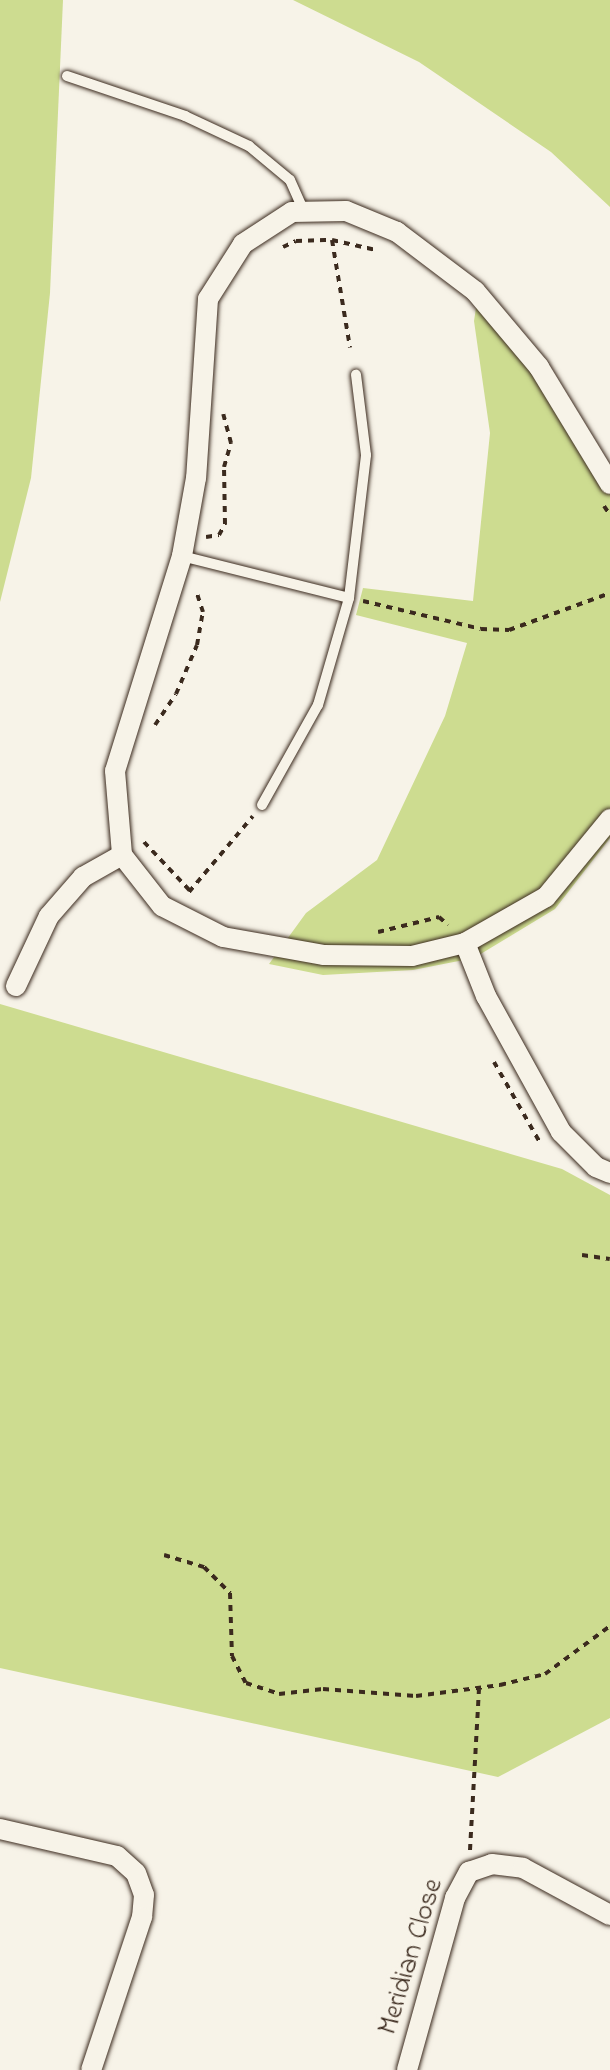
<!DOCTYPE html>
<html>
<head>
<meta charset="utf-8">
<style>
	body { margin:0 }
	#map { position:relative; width:610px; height:2070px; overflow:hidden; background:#f7f3e8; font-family:"Indie Flower",sans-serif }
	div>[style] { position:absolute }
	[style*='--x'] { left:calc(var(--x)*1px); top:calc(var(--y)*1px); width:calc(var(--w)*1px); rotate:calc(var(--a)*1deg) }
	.green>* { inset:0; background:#cddc90 }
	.path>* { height:4px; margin-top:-2px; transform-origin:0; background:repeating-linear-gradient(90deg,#3b2a1e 0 6px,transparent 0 12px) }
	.roads { filter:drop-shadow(0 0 2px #3b2a1e) drop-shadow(0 0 2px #3b2a1e) }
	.service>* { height:10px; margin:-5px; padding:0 5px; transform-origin:5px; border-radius:5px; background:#f7f3e8 }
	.minor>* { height:20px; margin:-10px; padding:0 10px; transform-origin:10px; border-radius:10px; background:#f7f3e8 }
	span { translate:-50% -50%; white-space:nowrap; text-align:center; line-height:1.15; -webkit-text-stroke:7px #f7f3e8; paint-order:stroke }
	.street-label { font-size:28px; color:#3b2a1e }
</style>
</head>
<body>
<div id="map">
	<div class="green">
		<i style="clip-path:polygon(0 0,63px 0,50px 293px,31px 478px,0 602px)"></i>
		<i style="clip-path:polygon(293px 0,610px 0,610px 207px,551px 152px,419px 62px)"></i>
		<i style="clip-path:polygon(477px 301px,539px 367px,610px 484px,610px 838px,555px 909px,474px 958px,413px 970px,323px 975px,269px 964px,306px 913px,377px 860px,445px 716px,467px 643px,356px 615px,363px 588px,473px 601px,490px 433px,474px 321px)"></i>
		<i style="clip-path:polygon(0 1004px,562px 1169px,610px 1195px,610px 1718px,498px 1777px,0 1668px)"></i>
	</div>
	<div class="path">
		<i style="--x:332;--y:240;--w:109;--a:80.5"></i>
		<i style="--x:283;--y:247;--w:14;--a:-25"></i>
		<i style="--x:296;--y:241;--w:36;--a:-2"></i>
		<i style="--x:332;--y:240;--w:45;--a:12.8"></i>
		<i style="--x:604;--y:506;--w:11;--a:56"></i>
		<i style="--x:206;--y:537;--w:13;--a:-9"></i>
		<i style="--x:219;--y:535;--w:13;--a:-61"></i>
		<i style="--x:225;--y:524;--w:57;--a:-91"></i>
		<i style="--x:224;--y:467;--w:25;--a:-74"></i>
		<i style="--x:231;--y:443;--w:30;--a:-105"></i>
		<i style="--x:363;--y:601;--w:121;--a:13.3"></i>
		<i style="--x:481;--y:629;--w:28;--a:2"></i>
		<i style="--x:509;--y:630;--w:108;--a:-20.1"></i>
		<i style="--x:155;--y:725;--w:37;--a:-56"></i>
		<i style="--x:176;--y:694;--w:53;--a:-66.8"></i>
		<i style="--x:197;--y:645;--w:34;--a:-80"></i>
		<i style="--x:203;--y:612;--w:22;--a:-108"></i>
		<i style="--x:144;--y:842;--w:71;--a:46.7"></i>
		<i style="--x:189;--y:892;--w:99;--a:-49.9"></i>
		<i style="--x:378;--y:932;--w:63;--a:-13.8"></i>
		<i style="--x:439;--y:917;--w:12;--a:42"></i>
		<i style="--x:494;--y:1062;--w:91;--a:60.3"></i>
		<i style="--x:582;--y:1255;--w:28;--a:8"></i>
		<i style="--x:164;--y:1555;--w:42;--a:16.7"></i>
		<i style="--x:204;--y:1567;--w:37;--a:45"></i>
		<i style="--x:230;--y:1593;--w:63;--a:88.2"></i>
		<i style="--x:232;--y:1656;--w:30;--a:63"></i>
		<i style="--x:246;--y:1683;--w:35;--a:18"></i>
		<i style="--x:279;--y:1694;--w:44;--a:-6.5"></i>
		<i style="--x:323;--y:1689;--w:93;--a:4.3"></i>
		<i style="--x:416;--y:1696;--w:85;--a:-7.5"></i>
		<i style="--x:500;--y:1685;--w:46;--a:-13.7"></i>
		<i style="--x:545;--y:1674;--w:81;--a:-36.4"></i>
		<i style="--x:470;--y:1850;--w:161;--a:-86.8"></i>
	</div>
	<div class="roads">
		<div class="service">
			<i style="--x:67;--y:76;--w:125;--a:18.7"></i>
			<i style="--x:185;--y:116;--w:71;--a:25.1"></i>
			<i style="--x:249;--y:146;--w:53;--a:39.7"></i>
			<i style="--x:290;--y:180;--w:35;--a:66"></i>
			<i style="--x:182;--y:556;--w:172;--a:14.1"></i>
			<i style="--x:262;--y:805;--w:115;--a:-60.8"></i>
			<i style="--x:318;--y:705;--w:111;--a:-73.8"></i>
			<i style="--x:349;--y:598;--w:144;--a:-83.2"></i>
			<i style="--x:366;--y:455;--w:81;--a:-97.1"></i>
		</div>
		<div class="minor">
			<i style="--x:610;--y:484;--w:137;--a:-121.3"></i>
			<i style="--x:539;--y:367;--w:99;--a:-130.1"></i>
			<i style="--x:475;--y:291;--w:98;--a:-142.9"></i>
			<i style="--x:397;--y:232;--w:55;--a:-157.6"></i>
			<i style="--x:346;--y:211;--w:54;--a:178.9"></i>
			<i style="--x:292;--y:212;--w:59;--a:146.9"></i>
			<i style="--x:243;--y:244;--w:65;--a:122.5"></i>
			<i style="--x:208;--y:299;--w:179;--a:93.8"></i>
			<i style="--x:196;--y:478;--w:79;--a:100.2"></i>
			<i style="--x:182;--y:556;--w:225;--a:107.3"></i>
			<i style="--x:115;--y:771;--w:84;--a:85.2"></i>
			<i style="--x:122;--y:855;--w:65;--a:51.9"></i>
			<i style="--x:162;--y:906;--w:68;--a:26.9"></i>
			<i style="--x:223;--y:937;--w:103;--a:10.1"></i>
			<i style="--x:324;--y:955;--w:88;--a:0.7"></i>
			<i style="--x:412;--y:956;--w:55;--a:-13.8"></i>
			<i style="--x:465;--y:943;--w:93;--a:-29.6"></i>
			<i style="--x:546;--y:897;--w:101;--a:-50.6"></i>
			<i style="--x:465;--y:943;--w:57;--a:68.4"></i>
			<i style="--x:486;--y:996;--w:155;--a:61.1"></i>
			<i style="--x:561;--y:1132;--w:49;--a:45"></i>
			<i style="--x:596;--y:1167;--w:15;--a:23"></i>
			<i style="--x:16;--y:986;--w:77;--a:-64.8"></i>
			<i style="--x:49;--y:916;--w:52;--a:-48.9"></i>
			<i style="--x:83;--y:877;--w:45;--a:-29.4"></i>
			<i style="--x:0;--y:1829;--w:120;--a:13"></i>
			<i style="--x:117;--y:1856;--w:25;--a:42"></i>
			<i style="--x:136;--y:1873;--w:23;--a:70"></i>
			<i style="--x:144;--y:1895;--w:22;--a:95"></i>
			<i style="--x:142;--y:1917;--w:161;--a:108.4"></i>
			<i style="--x:407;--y:2070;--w:179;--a:-74.4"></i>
			<i style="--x:455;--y:1898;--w:30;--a:-62"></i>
			<i style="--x:469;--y:1872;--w:24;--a:-19"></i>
			<i style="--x:492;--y:1864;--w:31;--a:7"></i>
			<i style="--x:523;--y:1868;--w:99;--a:28.4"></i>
		</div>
	</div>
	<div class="street-label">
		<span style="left:412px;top:1957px;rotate:-73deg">Meridian Close</span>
	</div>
</div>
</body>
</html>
